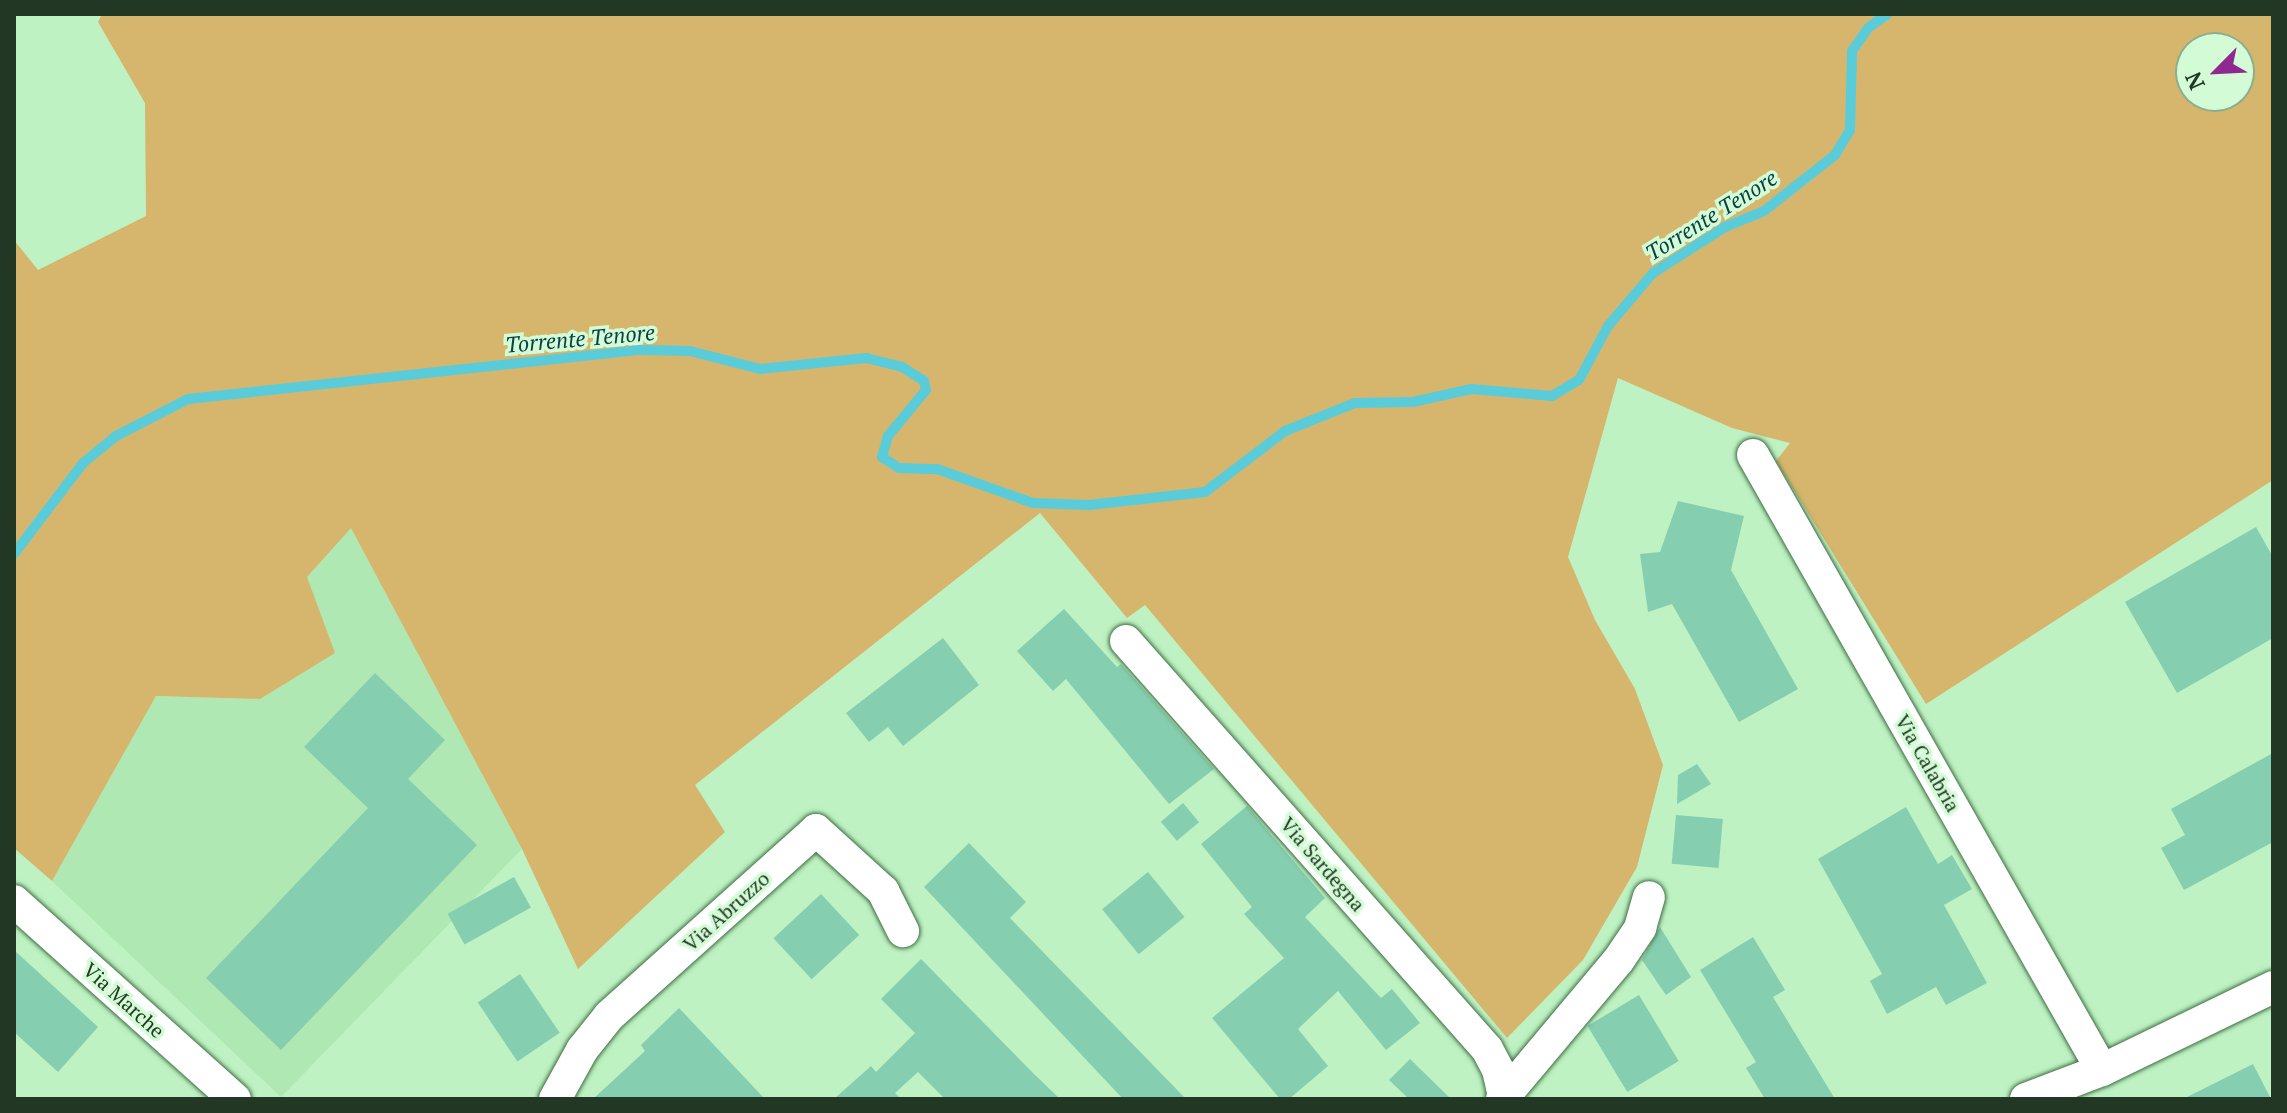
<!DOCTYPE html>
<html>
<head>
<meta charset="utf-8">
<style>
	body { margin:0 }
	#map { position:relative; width:2287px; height:1113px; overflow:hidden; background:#bef2c2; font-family:"PT Serif",serif }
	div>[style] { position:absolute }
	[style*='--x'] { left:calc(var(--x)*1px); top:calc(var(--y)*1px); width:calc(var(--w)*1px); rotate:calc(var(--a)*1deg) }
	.built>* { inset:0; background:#afe8b3 }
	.green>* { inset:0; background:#d6b66d }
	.stream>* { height:10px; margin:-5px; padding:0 5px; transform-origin:5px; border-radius:5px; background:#5acbd9 }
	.building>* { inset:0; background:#86ceb0; transform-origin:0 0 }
	.roads { filter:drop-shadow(0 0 2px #3e6d43) drop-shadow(0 0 2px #3e6d43) }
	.minor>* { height:32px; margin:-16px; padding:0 16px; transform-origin:16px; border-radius:16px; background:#fff }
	span { translate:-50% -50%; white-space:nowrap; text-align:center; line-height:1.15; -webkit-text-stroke:7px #d3fcd6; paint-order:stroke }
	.street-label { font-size:20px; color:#223724 }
	.water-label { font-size:22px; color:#0b4047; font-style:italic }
	.frame { position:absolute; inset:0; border:16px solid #223724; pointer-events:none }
	.north { position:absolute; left:2175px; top:32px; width:80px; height:80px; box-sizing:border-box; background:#d3fcd6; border:2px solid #8cad8f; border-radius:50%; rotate:246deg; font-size:22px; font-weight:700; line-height:32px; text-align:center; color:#223724 }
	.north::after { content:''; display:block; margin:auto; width:28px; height:36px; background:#8d2990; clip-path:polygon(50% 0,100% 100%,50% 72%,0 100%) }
</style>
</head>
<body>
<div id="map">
	<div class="built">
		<i style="clip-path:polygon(351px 527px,522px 849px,281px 1097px,52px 881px,156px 696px,260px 699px,307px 576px)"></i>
	</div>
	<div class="green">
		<i style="clip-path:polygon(evenodd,102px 14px,2273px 14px,2273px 480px,1926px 704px,1776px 461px,1790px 443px,1732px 428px,1618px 378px,1568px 557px,1595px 620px,1635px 689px,1663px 765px,1637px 867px,1583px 960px,1507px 1038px,1145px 605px,1127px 618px,1040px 513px,695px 785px,725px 832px,578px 969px,522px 849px,351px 528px,307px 577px,335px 653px,260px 699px,156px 696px,52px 881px,14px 848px,14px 240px,38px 270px,146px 216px,145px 103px,98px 22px,102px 14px,2191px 48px,2239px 48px,2239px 96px,2191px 96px,2191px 48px)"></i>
	</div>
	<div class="stream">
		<i style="--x:14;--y:554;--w:114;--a:-52.8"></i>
		<i style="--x:83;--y:463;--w:43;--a:-39.3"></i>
		<i style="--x:116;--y:436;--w:81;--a:-27.2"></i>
		<i style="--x:188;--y:399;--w:457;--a:-6.2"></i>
		<i style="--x:642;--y:350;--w:48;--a:1.2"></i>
		<i style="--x:690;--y:351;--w:72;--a:14.4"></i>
		<i style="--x:760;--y:369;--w:107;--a:-5.9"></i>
		<i style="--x:866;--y:358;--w:37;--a:14"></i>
		<i style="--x:902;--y:367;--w:26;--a:32"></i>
		<i style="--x:924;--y:381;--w:9;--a:77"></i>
		<i style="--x:926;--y:390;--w:60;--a:129.6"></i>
		<i style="--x:888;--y:436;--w:22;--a:106"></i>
		<i style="--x:882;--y:457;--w:20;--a:33"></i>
		<i style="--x:899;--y:468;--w:38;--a:2"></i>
		<i style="--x:937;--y:469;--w:102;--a:19.5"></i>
		<i style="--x:1033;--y:503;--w:56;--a:2"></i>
		<i style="--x:1089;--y:505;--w:117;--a:-6.4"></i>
		<i style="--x:1205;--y:492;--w:101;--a:-37.3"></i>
		<i style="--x:1285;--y:431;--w:75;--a:-21.8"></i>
		<i style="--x:1355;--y:403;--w:58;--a:-1"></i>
		<i style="--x:1413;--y:402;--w:59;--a:-12.6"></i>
		<i style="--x:1471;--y:389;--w:81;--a:4.9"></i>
		<i style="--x:1552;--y:396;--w:31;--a:-31"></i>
		<i style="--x:1579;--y:380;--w:61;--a:-61.8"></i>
		<i style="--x:1608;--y:326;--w:70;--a:-49.7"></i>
		<i style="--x:1653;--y:273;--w:85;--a:-32.6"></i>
		<i style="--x:1725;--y:227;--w:42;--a:-22.3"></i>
		<i style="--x:1764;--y:211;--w:90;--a:-38.3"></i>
		<i style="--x:1835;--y:155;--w:29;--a:-59"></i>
		<i style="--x:1850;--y:130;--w:79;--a:-88.5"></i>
		<i style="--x:1852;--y:51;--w:28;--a:-55"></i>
		<i style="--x:1868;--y:28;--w:24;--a:-36"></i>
	</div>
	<div class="building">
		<i style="clip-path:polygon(1678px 501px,1744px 516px,1731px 570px,1798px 689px,1739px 722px,1672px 604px,1648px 612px,1640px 554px,1660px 552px)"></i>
		<i style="clip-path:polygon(2256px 527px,2273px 557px,2273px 638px,2177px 693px,2125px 602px)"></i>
		<i style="clip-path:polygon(1064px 609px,1117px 667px,1121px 664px,1214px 769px,1169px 804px,1066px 679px,1053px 691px,1017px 651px)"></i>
		<i style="clip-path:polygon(943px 638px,979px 685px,903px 746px,888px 727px,869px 742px,846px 713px)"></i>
		<i style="clip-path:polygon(375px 673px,445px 740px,408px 779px,477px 845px,281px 1050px,206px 978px,368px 808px,304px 747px)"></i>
		<i style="clip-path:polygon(2273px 753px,2273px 842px,2184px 890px,2161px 848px,2185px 835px,2171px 809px)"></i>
		<i style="clip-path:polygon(1697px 764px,1711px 784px,1677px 804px,1678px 775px)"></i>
		<i style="left:1183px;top:803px;width:25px;height:29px;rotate:50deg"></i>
		<i style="clip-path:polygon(1247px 806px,1325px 898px,1305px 917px,1381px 998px,1392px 989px,1420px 1023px,1386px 1050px,1338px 991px,1298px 1029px,1328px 1066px,1289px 1099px,1280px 1099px,1212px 1018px,1284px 958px,1244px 914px,1252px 907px,1201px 844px)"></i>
		<i style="clip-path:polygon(1906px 807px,1938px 864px,1952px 855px,1972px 889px,1944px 905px,1987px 983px,1946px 1005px,1936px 987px,1887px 1014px,1870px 981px,1882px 974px,1818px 859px)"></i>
		<i style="left:1676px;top:815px;width:47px;height:49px;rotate:5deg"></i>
		<i style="clip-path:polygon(969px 843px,1026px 902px,1010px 918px,1186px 1099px,1123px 1099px,924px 887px)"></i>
		<i style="left:1148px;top:872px;width:58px;height:59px;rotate:51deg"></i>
		<i style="left:514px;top:877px;width:35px;height:76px;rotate:61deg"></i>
		<i style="left:821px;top:894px;width:56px;height:65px;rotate:47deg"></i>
		<i style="clip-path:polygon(1660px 927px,1691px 977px,1666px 995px,1642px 960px)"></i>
		<i style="clip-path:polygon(1753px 937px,1785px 990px,1773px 997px,1835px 1099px,1765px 1099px,1746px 1068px,1756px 1062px,1700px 970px)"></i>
		<i style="clip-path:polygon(14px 950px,98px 1027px,58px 1072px,14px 1032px)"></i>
		<i style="clip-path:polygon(921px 959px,1034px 1074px,1060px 1099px,945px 1099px,918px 1072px,895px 1093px,901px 1099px,834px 1099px,871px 1066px,876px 1072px,915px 1033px,881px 999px)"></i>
		<i style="left:520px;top:974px;width:71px;height:51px;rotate:56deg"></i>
		<i style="left:1639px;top:995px;width:77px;height:60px;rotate:59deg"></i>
		<i style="clip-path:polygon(679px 1008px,765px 1099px,593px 1099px,645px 1051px,641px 1045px)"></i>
		<i style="clip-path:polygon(1410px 1059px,1451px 1099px,1409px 1099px,1389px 1080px)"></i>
		<i style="clip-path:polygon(2253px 1064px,2271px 1099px,2183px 1099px)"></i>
	</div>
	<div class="roads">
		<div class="minor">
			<i style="--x:1753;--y:455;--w:707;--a:60.43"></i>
			<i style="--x:1126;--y:641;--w:545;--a:48.5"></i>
			<i style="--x:1487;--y:1049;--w:24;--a:62"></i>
			<i style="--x:1498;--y:1070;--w:27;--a:77"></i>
			<i style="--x:14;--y:901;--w:297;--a:41.9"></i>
			<i style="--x:555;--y:1099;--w:56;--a:-61.1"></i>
			<i style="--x:582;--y:1050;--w:43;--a:-51.5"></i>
			<i style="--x:609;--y:1016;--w:278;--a:-41.9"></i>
			<i style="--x:816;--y:830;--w:91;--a:42.3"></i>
			<i style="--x:883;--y:891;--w:45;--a:63.4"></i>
			<i style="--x:1502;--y:1099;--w:180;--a:-50"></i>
			<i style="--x:1618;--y:961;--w:40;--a:-56"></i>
			<i style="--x:1640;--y:928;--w:32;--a:-74"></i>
			<i style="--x:2026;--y:1099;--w:81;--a:-20.9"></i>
			<i style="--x:2102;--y:1070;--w:190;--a:-25.9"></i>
		</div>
	</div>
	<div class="street-label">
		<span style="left:1928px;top:763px;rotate:60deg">Via Calabria</span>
		<span style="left:1323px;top:864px;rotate:49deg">Via Sardegna</span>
		<span style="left:726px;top:911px;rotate:-42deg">Via Abruzzo</span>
		<span style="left:124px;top:1000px;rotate:42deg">Via Marche</span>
	</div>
	<div class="water-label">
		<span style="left:1711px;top:215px;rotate:-32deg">Torrente Tenore</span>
		<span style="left:580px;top:338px;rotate:-5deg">Torrente Tenore</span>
	</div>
	<div class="frame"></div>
	<div class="north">N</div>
</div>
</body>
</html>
